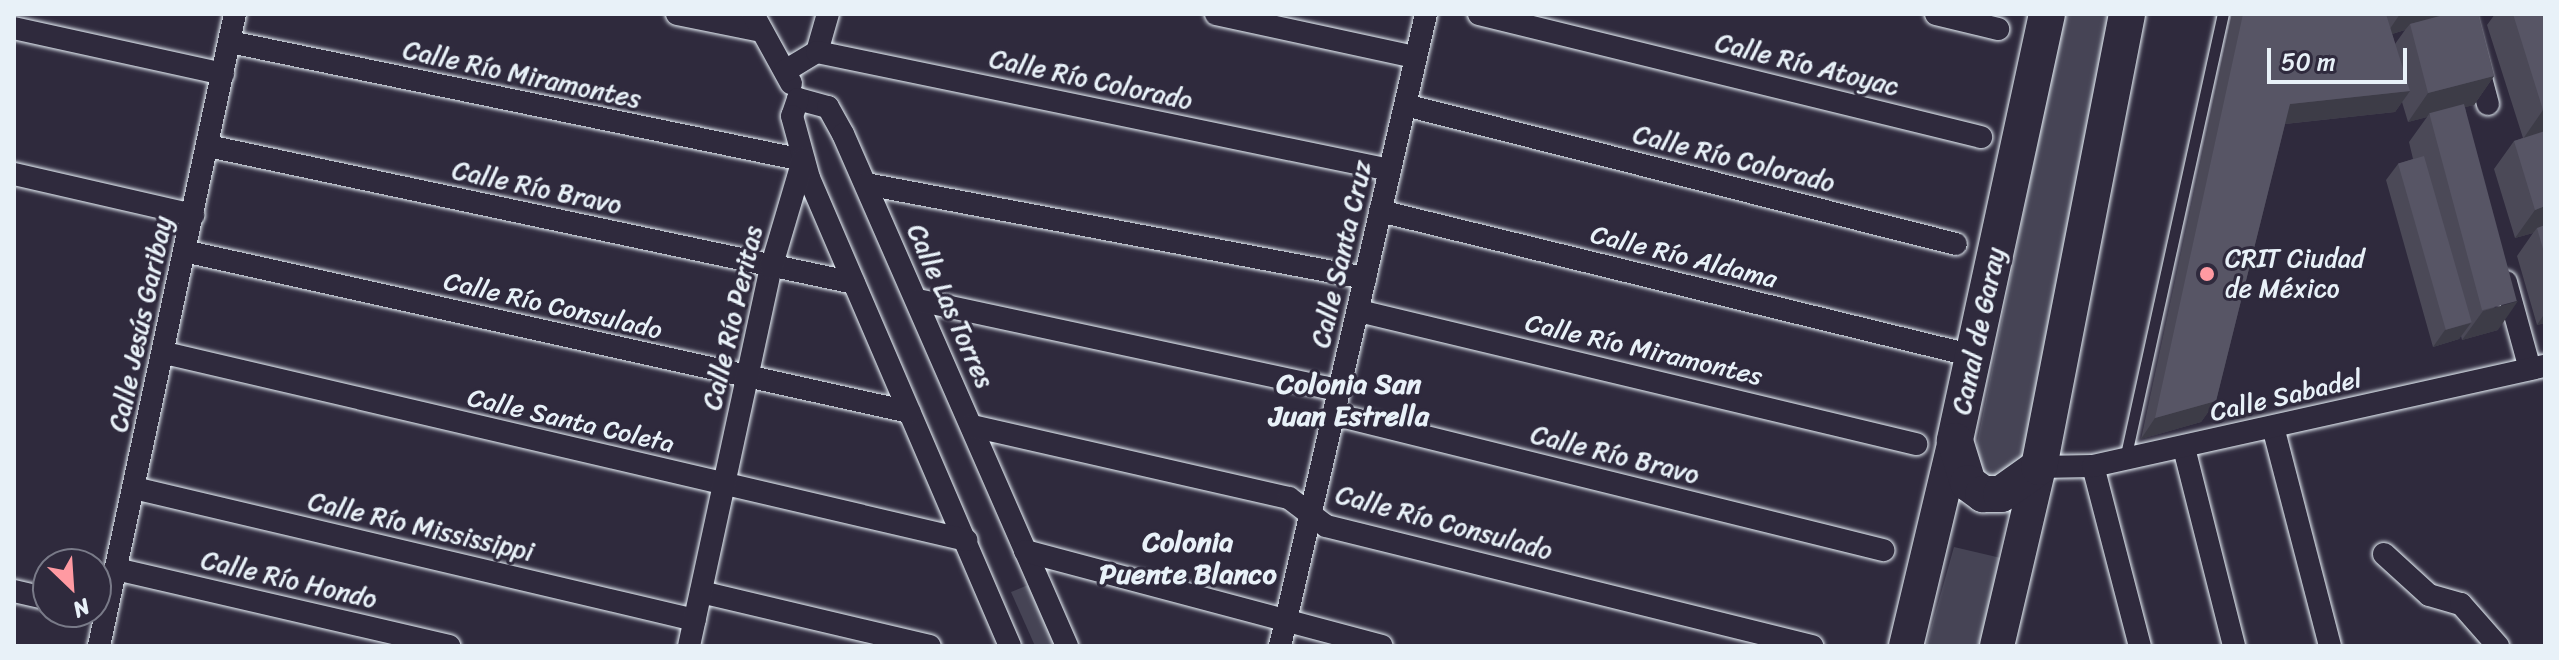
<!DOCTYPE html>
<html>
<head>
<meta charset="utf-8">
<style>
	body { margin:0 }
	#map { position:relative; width:2559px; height:660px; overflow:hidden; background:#2f2a3d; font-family:Sriracha,sans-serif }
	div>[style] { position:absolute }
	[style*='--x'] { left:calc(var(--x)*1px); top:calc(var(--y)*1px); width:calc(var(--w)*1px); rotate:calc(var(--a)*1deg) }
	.green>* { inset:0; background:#464455 }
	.roads { filter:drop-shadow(0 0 2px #e8f1f8) drop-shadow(0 0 2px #e8f1f8) }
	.service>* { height:11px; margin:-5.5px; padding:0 5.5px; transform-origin:5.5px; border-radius:5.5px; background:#2f2a3d }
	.minor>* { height:22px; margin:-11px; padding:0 11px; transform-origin:11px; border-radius:11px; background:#2f2a3d }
	.primary>* { height:34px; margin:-17px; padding:0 17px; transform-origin:17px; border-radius:17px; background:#2f2a3d }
	.trunk>* { height:36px; margin:-18px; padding:0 18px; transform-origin:18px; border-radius:18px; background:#2f2a3d }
	.wall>* { inset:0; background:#4b4957 }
	.shaded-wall>* { inset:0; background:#3d3c47 }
	.building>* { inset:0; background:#575565; transform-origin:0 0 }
	.dots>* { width:22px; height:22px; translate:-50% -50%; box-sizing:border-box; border:4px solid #2f2a3d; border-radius:50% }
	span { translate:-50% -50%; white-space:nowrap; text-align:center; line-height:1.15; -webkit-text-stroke:6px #2f2a3d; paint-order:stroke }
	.street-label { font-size:26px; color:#e8f1f8 }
	.poi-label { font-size:26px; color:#e8f1f8 }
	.left { translate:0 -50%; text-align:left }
	.neighbourhood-label { font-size:28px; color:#e8f1f8; font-weight:700 }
	.frame { position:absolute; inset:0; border:16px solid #e8f1f8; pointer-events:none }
	.north { position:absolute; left:32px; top:548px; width:80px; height:80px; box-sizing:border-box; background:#2f2a3d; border:2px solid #797a88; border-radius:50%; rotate:155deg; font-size:22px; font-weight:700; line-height:32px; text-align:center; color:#e8f1f8 }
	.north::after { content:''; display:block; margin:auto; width:28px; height:36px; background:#ff9aa2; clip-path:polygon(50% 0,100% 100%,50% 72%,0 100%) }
	.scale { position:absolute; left:2267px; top:48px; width:140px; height:36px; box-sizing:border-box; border:4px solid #e8f1f8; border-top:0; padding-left:10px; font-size:24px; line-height:28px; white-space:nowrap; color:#e8f1f8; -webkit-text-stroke:6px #2f2a3d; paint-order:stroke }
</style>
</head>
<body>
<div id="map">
	<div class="green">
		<i style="clip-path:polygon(2064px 14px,2114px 14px,2021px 471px,1987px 483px,1974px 458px)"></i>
		<i style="clip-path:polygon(1954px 547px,2001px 558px,1985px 646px,1926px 646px)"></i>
		<i style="clip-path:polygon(1033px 583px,1062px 646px,1035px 646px,1011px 592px)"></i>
	</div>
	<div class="roads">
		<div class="service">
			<i style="--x:2125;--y:459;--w:456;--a:-77.6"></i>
		</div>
		<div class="minor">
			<i style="--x:677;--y:14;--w:86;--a:11.4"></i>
			<i style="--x:753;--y:14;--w:79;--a:61.2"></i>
			<i style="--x:1216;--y:14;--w:204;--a:12.2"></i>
			<i style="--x:1479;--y:14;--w:517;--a:13.77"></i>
			<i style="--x:1936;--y:14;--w:64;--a:13.6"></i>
			<i style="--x:2464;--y:14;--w:93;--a:75.1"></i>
			<i style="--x:14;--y:28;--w:214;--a:12.4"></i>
			<i style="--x:230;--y:42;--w:585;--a:11.64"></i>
			<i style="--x:817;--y:52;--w:40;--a:-74"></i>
			<i style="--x:785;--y:71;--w:37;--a:-31"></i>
			<i style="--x:817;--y:52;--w:585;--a:11.64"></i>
			<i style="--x:798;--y:99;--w:31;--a:15"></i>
			<i style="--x:828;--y:107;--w:31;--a:61"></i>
			<i style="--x:843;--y:134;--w:559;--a:66.37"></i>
			<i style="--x:798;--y:99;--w:18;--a:109"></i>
			<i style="--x:792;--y:116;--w:64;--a:74.7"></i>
			<i style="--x:809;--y:178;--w:509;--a:66.76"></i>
			<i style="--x:1405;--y:105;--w:568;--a:14.16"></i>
			<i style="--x:208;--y:146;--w:660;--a:11.97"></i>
			<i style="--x:14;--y:174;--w:184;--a:12.9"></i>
			<i style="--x:866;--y:184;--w:508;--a:10.67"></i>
			<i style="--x:1380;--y:211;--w:611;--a:13.72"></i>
			<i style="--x:184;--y:251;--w:743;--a:12.52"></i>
			<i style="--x:2506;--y:282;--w:90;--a:74.6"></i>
			<i style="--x:918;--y:300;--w:431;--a:12.1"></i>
			<i style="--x:1359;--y:311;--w:573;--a:13.43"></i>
			<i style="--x:165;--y:353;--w:823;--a:13.14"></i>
			<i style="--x:1333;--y:414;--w:567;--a:13.89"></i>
			<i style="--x:972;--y:426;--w:325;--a:12.8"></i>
			<i style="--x:1289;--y:498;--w:46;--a:37.1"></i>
			<i style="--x:1326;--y:526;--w:501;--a:13.87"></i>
			<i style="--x:2273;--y:427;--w:226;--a:75.4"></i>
			<i style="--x:2184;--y:448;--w:204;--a:75.8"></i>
			<i style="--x:2093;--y:466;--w:186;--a:75.4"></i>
			<i style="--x:2039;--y:467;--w:54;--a:-1.1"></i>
			<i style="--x:2093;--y:466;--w:463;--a:-12.5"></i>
			<i style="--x:134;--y:488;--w:576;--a:13.24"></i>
			<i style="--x:1025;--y:551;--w:369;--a:14.9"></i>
			<i style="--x:2384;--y:554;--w:61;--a:42.3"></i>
			<i style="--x:2429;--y:595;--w:33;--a:16"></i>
			<i style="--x:2461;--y:604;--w:56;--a:48.6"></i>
			<i style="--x:116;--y:569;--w:342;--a:13"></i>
			<i style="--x:14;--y:591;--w:35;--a:13"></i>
			<i style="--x:701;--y:592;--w:235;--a:13.3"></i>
			<i style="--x:99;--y:646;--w:646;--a:-77.86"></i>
			<i style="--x:689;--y:646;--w:387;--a:-77.8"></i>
			<i style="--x:771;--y:268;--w:113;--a:-73.5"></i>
			<i style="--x:1280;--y:646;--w:649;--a:-76.99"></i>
		</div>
		<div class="primary">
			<i style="--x:1906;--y:646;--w:211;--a:-76.6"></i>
			<i style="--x:1997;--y:646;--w:184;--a:-76.8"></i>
		</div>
		<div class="trunk">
			<i style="--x:2047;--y:14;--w:437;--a:102.2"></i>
			<i style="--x:1955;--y:441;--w:44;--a:72.8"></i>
			<i style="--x:1968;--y:483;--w:19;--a:36"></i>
			<i style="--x:1983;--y:494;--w:18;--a:0"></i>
			<i style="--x:2001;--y:494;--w:47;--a:-35.4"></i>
			<i style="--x:2039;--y:467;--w:461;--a:-79"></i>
		</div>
	</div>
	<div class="wall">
		<i style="clip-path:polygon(evenodd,2232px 14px,2478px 14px,2494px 76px,2474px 105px,2465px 107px,2498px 330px,2462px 340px,2461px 336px,2459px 339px,2433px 347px,2386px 180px,2398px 164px,2413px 159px,2409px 142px,2427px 117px,2408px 122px,2402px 102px,2395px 112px,2285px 124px,2216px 401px,2201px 422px,2141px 439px,2232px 14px,2405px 30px,2395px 44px,2392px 34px,2405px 30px)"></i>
		<i style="clip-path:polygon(2495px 14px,2545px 14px,2545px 323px,2537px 325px,2517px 256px,2533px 233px,2515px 238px,2494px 169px,2514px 141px,2523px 138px,2487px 25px)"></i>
	</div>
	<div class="shaded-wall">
		<i style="clip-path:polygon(2400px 14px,2453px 14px,2410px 24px,2405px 30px,2385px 36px)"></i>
		<i style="clip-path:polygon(2494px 76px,2474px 105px,2430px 116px,2429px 114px,2427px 117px,2408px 122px,2428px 93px)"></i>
		<i style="clip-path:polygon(2410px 91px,2395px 112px,2275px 125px,2290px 104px)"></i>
		<i style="clip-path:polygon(2543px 110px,2545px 110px,2545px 132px,2523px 139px)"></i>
		<i style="clip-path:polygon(2545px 206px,2545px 229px,2537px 228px,2533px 233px,2515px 238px,2535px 210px)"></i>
		<i style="clip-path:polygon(2518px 301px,2498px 330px,2462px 340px,2483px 311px)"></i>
		<i style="clip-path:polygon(2545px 313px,2545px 323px,2537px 325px)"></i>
		<i style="clip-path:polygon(2471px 323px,2459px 339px,2433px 347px,2445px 330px)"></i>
		<i style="clip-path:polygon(2216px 401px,2201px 422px,2141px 439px,2155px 418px)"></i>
	</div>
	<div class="building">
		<i style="clip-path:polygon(2243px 14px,2386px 14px,2410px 91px,2290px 104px,2216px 401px,2155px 418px)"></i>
		<i style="clip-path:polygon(2447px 14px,2478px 14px,2494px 76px,2428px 93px,2410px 24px)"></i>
		<i style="clip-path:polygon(2513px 14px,2545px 14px,2545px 110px,2543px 110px)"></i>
		<i style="left:2464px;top:104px;width:204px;height:36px;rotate:75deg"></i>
		<i style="clip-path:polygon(2545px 131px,2545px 206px,2535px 210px,2514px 141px)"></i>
		<i style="left:2424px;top:156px;width:173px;height:27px;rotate:74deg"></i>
		<i style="clip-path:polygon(2545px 225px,2545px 256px,2537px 228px)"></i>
	</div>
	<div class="dots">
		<i style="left:2207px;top:274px;background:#ff9aa2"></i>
	</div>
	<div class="street-label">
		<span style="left:1807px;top:65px;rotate:14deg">Calle Río Atoyac</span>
		<span style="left:522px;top:75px;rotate:12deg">Calle Río Miramontes</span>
		<span style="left:1091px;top:80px;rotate:12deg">Calle Río Colorado</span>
		<span style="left:1734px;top:159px;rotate:14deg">Calle Río Colorado</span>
		<span style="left:537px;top:188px;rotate:12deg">Calle Río Bravo</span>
		<span style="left:1342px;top:254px;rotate:-77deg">Calle Santa Cruz</span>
		<span style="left:1684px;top:257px;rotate:14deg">Calle Río Aldama</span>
		<span style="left:553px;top:306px;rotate:13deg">Calle Río Consulado</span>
		<span style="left:950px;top:306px;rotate:66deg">Calle Las Torres</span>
		<span style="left:733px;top:318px;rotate:-77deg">Calle Río Peritas</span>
		<span style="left:141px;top:324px;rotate:-78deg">Calle Jesús Garibay</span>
		<span style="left:1979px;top:331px;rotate:-78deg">Canal de Garay</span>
		<span style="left:1644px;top:350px;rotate:13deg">Calle Río Miramontes</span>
		<span style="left:2286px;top:396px;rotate:-13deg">Calle Sabadel</span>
		<span style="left:571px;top:421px;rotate:13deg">Calle Santa Coleta</span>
		<span style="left:1615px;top:455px;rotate:14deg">Calle Río Bravo</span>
		<span style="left:1444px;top:523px;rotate:15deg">Calle Río Consulado</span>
		<span style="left:421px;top:527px;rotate:13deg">Calle Río Mississippi</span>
		<span style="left:289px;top:580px;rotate:13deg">Calle Río Hondo</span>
	</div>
	<div class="poi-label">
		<span class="left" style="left:2225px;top:274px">CRIT Ciudad<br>de México</span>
	</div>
	<div class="neighbourhood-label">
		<span style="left:1349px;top:400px">Colonia San<br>Juan Estrella</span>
		<span style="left:1188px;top:558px">Colonia<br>Puente Blanco</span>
	</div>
	<div class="frame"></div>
	<div class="north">N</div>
	<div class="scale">50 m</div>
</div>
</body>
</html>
